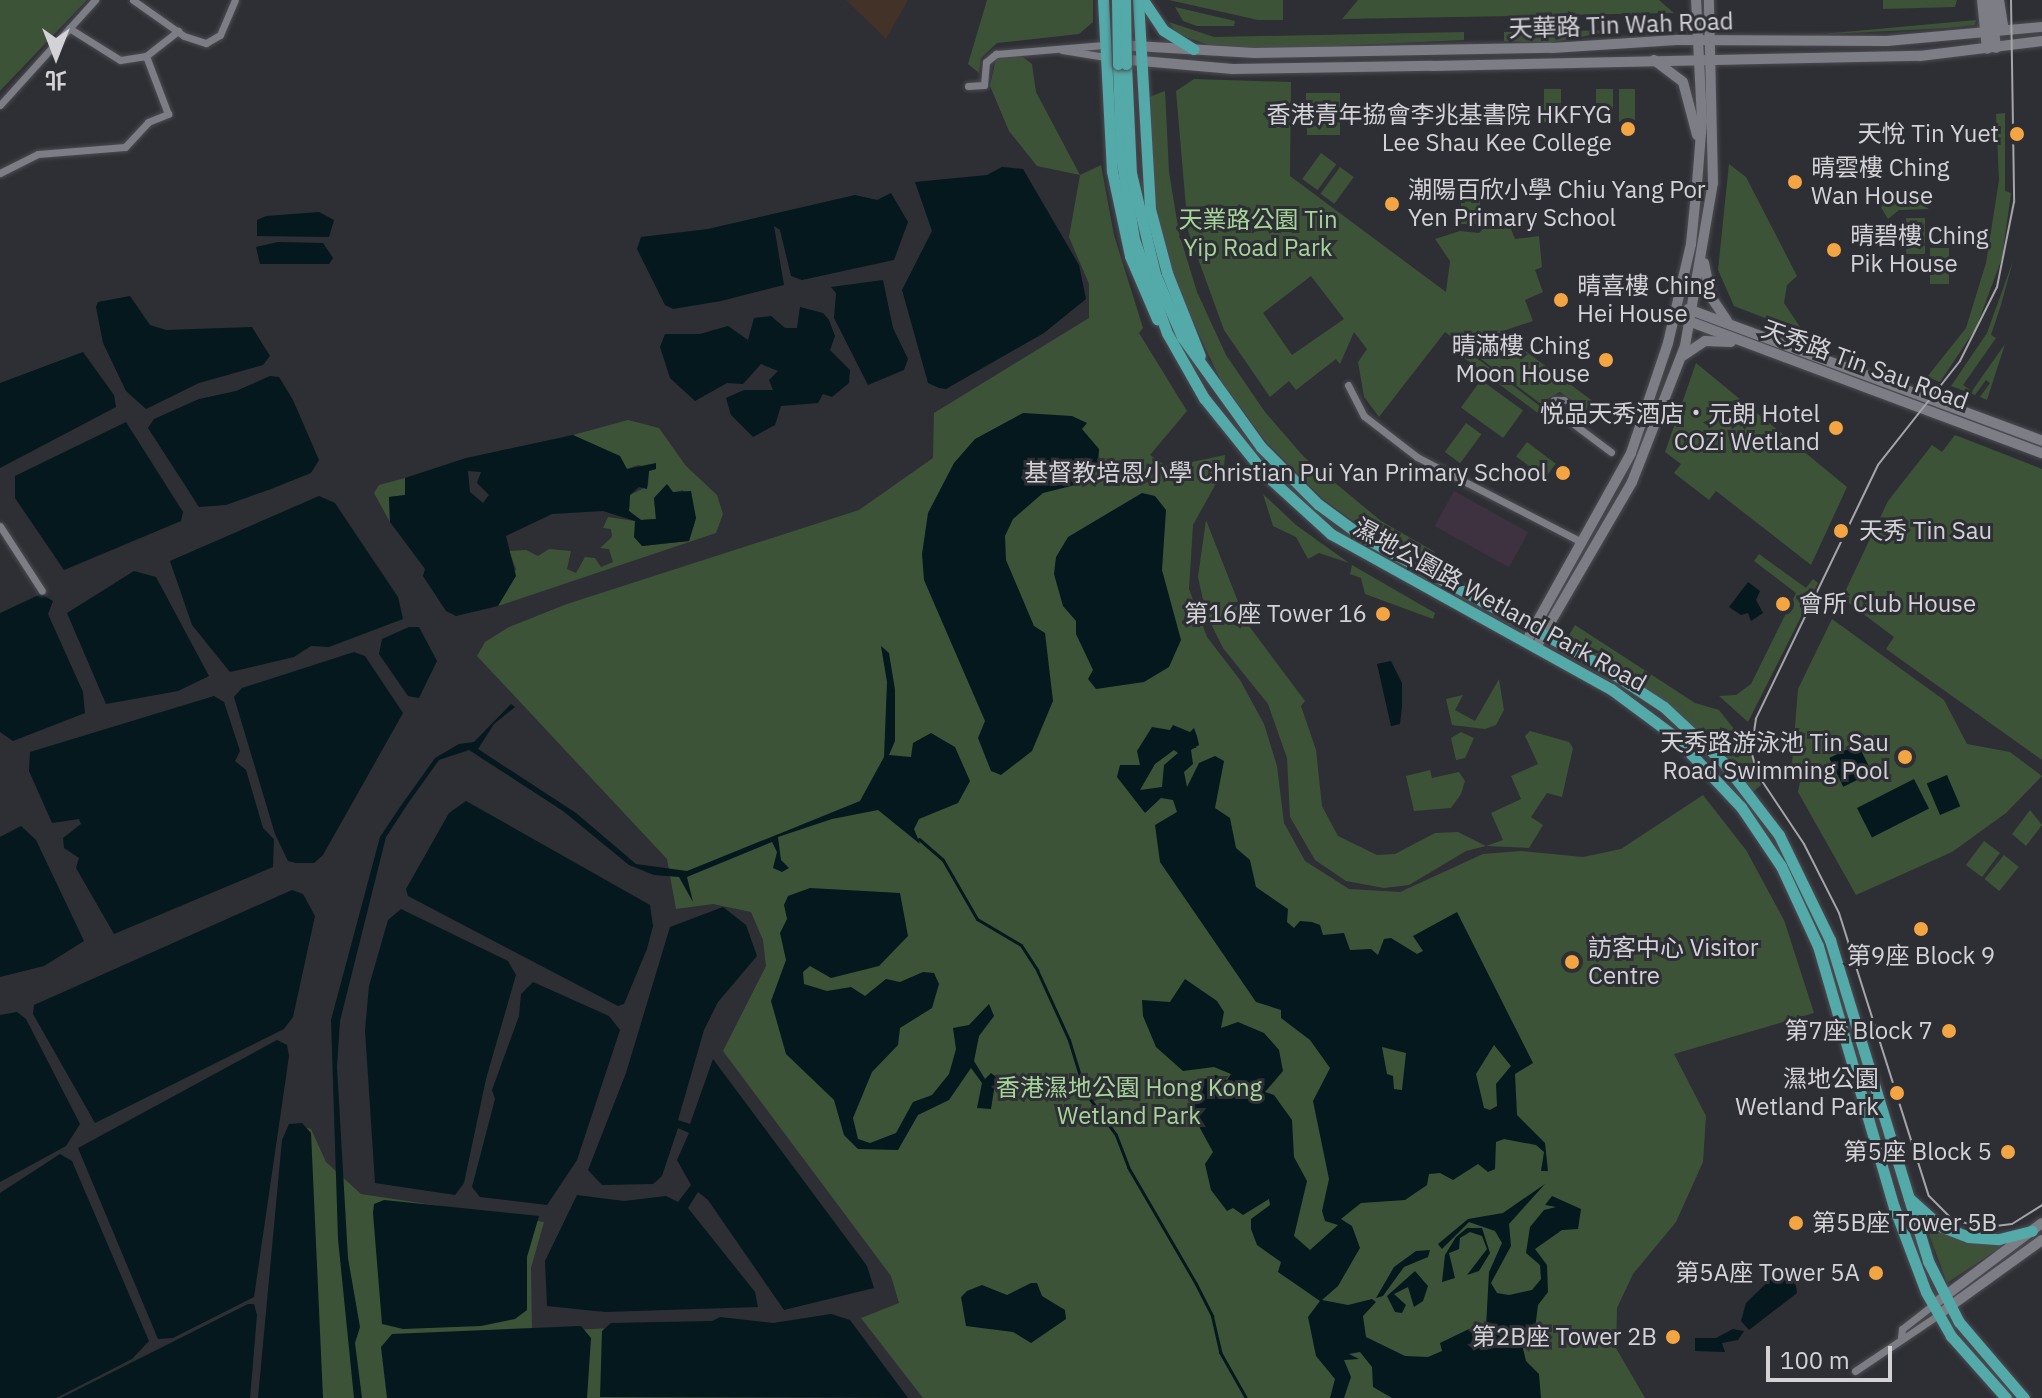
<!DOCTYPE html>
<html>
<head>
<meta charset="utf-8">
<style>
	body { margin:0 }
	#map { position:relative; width:2042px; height:1398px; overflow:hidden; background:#2e2e35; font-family:"IBM Plex Sans","Noto Sans TC",sans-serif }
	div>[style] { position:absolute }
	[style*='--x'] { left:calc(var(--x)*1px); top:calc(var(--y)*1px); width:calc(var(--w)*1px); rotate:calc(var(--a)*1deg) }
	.industrial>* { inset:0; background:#433228 }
	.medical>* { inset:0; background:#3e3140; transform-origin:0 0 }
	.green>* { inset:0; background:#3d5337; transform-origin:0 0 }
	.water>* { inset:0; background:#04181d; transform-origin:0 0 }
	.stream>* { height:3px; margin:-1.5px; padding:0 1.5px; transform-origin:1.5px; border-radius:1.5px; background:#04181d }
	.roads { filter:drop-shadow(0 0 2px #4b4b51) drop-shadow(0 0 2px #4b4b51) }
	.street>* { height:7px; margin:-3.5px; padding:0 3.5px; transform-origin:3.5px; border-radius:3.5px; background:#7d7d86 }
	.secondary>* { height:10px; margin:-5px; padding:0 5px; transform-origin:5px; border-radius:5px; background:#7d7d86 }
	.primary>* { height:11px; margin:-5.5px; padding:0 5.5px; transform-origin:5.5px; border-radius:5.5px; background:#54a9a9 }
	.tram>* { height:2px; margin:-1px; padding:0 1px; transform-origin:1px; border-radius:1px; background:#a4a4a9 }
	.bridges { filter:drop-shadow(0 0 2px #4b4b51) drop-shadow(0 0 2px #4b4b51) }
	.primary-bridge>* { height:11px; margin:-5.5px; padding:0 5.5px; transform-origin:5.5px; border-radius:5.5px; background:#54a9a9 }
	.dots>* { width:22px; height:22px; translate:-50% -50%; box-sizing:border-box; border:4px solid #2e2e35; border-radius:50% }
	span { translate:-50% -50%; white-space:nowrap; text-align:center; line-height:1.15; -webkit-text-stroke:6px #2e2e35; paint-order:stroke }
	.street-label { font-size:24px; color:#d2d2d7 }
	.poi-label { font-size:24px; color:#d2d2d7 }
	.right { translate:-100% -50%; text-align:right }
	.left { translate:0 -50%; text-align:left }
	.park-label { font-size:24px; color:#a5d698 }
	.north { position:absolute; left:16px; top:16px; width:80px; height:80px; -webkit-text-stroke:6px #2e2e35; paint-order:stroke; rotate:180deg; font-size:22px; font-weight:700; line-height:32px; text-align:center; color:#d2d2d7 }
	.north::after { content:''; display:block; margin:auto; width:28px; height:36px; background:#d2d2d7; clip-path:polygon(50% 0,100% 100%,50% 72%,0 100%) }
	.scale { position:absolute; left:1766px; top:1346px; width:126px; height:36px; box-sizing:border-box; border:4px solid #d2d2d7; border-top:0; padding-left:10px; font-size:24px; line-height:28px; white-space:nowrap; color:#d2d2d7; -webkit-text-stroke:6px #2e2e35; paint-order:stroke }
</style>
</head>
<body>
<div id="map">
	<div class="industrial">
		<i style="clip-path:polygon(846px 0,908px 0,886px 39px)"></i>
	</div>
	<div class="medical">
		<i style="left:1454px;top:491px;width:85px;height:40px;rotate:29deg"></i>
	</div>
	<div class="green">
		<i style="clip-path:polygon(0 0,87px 0,0 91px)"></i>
		<i style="clip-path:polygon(987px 0,1093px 0,1093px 22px,1079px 34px,997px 43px,981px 58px,979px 73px,968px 64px)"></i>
		<i style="clip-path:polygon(1169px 0,1283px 0,1283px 20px,1258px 20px)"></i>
		<i style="clip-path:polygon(1358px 0,1659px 0,1674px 13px,1342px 19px)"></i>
		<i style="clip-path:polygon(1883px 0,1957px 0,1955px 7px,1883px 9px)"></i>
		<i style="clip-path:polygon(1175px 7px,1235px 21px,1234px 26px,1197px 26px,1183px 21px)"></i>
		<i style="clip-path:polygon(1976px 20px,1975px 25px,1948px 28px,1811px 35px)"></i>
		<i style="clip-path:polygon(1169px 22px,1214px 37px,1464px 32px,1464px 40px,1274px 49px,1209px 45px,1177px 34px)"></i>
		<i style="clip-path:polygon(1617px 30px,1549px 43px,1504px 41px,1504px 32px)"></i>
		<i style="clip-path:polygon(1020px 55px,1032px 64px,1036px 92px,1080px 175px,1101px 165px,1114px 235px,1143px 328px,1139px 333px,1187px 411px,1150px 455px,1168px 467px,1225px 455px,1224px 469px,1193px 525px,1189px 589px,1207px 637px,1240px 680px,1264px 724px,1277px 766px,1284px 823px,1305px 861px,1349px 889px,1400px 892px,1483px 854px,1521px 851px,1583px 857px,1621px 849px,1703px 795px,1746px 850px,1784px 920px,1814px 1013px,1674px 1054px,1706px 1116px,1703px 1162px,1676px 1222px,1633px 1274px,1617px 1308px,1616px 1348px,1645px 1398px,923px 1398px,861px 1318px,899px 1303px,891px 1276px,723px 1051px,766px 966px,763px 940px,751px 912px,713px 904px,676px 909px,667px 859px,477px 656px,485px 642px,509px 627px,567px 604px,859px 510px,933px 458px,934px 413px,1089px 318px,1089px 284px,1069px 237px,1080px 175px,1037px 166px,1009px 131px,990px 86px,996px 58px)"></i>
		<i style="clip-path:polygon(evenodd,1194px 79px,1291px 82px,1290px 176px,1446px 292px,1450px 261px,1435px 239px,1460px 231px,1479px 233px,1497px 215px,1507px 219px,1515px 239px,1539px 236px,1542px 267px,1535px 270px,1543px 292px,1525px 300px,1533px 321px,1500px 332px,1602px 408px,1595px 416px,1560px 392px,1547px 399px,1549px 410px,1445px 332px,1379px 417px,1364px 397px,1358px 362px,1367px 349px,1354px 332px,1340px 364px,1336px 359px,1296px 390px,1289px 381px,1270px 397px,1224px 330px,1188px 231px,1176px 91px,1194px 79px,1311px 276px,1344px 319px,1292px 355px,1263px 313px,1311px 276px)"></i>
		<i style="left:1544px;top:89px;width:17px;height:33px"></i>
		<i style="left:1596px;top:89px;width:17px;height:33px"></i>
		<i style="left:1619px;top:89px;width:16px;height:33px"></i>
		<i style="clip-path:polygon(1165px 91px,1169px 172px,1179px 233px,1197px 292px,1226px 355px,1265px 412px,1304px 457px,1381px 521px,1435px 552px,1429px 561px,1375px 530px,1371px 534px,1323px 499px,1266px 442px,1221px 381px,1177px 288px,1154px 203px,1149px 97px)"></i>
		<i style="left:1306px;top:93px;width:34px;height:19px"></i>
		<i style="clip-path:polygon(2005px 113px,2005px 191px,2011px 193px,2002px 258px,1976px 328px,1940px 382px,1927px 377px,1966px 328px,1986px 263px,1999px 180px,1996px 114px)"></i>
		<i style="left:1307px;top:116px;width:33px;height:19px"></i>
		<i style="left:1321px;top:153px;width:19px;height:32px;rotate:36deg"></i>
		<i style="clip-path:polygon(1729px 164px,1746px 177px,1797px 276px,1787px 285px,1784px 303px,1804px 333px,1734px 306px,1718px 270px)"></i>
		<i style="left:1340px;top:167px;width:17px;height:33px;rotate:36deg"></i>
		<i style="left:1461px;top:189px;width:19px;height:35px"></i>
		<i style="clip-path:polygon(1908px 197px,1929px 209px,1899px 210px,1888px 219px,1879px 204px)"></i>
		<i style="left:1906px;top:218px;width:19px;height:36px"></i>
		<i style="left:1930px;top:248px;width:19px;height:36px"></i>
		<i style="clip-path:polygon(2013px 261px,2001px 305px,1991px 335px,1996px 338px,1963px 385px,1972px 391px,2005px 344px,1987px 400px,1980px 397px,1990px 383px,1986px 380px,1975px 395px,1951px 386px,1987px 333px)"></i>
		<i style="clip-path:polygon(1457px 343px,1558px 420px,1554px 425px,1452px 349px)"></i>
		<i style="clip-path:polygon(1696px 363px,1847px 487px,1811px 565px,1716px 491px,1709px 500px,1674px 473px,1681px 464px,1665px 452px)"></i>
		<i style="left:1481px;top:380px;width:52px;height:34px;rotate:36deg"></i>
		<i style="clip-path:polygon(628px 420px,659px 428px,686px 466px,717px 495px,723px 514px,716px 533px,498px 606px,516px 569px,509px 551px,526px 550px,538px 556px,549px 549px,571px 551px,567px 569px,576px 573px,585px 557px,595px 558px,601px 567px,613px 562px,609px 549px,600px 548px,612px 537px,611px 529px,603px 528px,608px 517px,635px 521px,642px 546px,689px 541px,696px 518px,683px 490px,673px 493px,667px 485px,654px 498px,656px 519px,641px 520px,629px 511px,630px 495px,648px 486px,649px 470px,656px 469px,638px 465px,627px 469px,573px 435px)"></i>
		<i style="left:1466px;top:423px;width:19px;height:36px;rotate:36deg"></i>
		<i style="clip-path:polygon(1955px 435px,2042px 469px,2042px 760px,1886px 649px,1894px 637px,1842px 598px,1888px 501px,1932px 445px,1942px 452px)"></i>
		<i style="left:1527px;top:442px;width:36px;height:18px;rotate:37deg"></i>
		<i style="clip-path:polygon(405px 478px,406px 495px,389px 497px,390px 522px,374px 493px,379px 485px)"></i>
		<i style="clip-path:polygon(1263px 494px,1296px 525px,1349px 563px,1319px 553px,1308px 559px,1296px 537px,1273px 526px)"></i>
		<i style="clip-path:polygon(1206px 520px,1246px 622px,1305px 701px,1301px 706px,1316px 750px,1322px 806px,1338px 836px,1377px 855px,1395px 854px,1435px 833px,1458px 832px,1486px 846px,1503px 840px,1491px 813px,1521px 799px,1511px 776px,1538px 764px,1525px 736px,1530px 731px,1569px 742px,1573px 748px,1562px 797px,1547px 793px,1531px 817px,1543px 825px,1529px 848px,1486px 846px,1466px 851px,1409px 885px,1384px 888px,1346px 881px,1315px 860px,1290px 817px,1287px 758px,1268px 704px,1223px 648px,1206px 614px,1198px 577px)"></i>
		<i style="clip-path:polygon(1759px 554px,1806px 588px,1813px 579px,1818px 583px,1748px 722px,1719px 696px,1736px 695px,1751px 684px,1796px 593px,1754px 561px)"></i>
		<i style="clip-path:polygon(1352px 565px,1435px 613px,1433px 619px,1365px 594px,1361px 578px,1350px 574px)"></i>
		<i style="clip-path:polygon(1832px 619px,1944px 700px,1967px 744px,2010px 752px,2042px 776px,2006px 813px,1952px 852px,1856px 895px,1798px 792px,1802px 771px,1792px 763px,1798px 689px)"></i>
		<i style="clip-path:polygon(1575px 625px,1695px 703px,1719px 710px,1749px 748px,1761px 785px,1753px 792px,1721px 754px,1575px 643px,1568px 637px)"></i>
		<i style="clip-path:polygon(1499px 679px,1504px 710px,1496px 725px,1485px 729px,1452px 725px,1446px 699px,1463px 695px,1455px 710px,1475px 721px)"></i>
		<i style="clip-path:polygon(1461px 732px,1474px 738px,1465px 758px,1456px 760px,1451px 738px)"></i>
		<i style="clip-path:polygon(1430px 770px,1432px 778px,1459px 772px,1465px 781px,1461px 794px,1451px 808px,1414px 811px,1406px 776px)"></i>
		<i style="clip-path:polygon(2030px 810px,2042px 825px,2026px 846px,2012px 834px)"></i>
		<i style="left:1984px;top:841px;width:20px;height:30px;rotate:37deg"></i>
		<i style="left:2004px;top:855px;width:19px;height:31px;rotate:39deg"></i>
		<i style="clip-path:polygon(300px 1126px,311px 1129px,326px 1162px,361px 1194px,544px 1222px,531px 1268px,532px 1332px,653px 1326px,897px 1398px,272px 1398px)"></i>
		<i style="clip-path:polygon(1923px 1218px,1966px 1243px,2007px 1243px,1947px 1283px)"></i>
	</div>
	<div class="water">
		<i style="clip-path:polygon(1002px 167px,1023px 169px,1079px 265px,1086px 299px,1044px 333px,946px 389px,939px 388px,928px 383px,902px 290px,932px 231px,915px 182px,987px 175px)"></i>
		<i style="clip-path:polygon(891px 193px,908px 222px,894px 260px,802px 280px,791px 276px,780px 230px,774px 226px,784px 285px,721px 301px,673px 309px,665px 305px,637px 249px,641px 237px,708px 229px,855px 195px,877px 200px)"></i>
		<i style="clip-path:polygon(319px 212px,334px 220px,329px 237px,257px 236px,257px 220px,266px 216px)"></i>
		<i style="clip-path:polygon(278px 242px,323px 243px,333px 258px,329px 264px,260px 264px,256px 247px)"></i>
		<i style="clip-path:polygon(883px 280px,893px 328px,908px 359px,904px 370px,868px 385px,834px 318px,836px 293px,831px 287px)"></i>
		<i style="clip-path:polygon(130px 296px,150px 325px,166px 330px,252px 327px,270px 356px,263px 365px,199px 383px,146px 409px,126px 391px,103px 343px,96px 307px,98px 302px)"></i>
		<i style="clip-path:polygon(800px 307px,823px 313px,829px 320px,835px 336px,830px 350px,850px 370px,849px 383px,832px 397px,823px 394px,818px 403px,781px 406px,775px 425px,753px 437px,731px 415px,726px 398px,744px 390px,773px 390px,769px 380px,778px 371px,761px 364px,743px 384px,727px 383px,695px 401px,670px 378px,660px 347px,665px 334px,700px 334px,728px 326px,748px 340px,754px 318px,771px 316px,785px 328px,797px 328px)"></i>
		<i style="clip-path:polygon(83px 352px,114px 395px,116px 407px,0 468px,0 383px)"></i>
		<i style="clip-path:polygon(270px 376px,279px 377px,293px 400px,319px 460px,311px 473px,271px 489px,226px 505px,199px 507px,148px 428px,154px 419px,199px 399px,236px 391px)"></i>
		<i style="clip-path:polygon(1023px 413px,1072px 416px,1087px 423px,1082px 429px,1099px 449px,1098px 465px,1087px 482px,1043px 493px,1013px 519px,1005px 536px,1006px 560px,1034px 626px,1045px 633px,1053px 701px,1032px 751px,1001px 775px,991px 771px,978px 738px,985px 721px,924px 580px,922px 554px,928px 513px,954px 463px,975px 439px)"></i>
		<i style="clip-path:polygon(126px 422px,183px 512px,181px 521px,64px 570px,15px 498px,15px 476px)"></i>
		<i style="clip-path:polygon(evenodd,573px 435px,620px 456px,627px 469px,656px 463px,656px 469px,649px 471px,647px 489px,639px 487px,630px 495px,629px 511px,641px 520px,656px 519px,654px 498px,667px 484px,673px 492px,691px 491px,696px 518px,689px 541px,642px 546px,634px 537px,635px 521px,603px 511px,552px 514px,506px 536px,516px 576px,498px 606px,456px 616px,446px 611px,423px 576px,425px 569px,390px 522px,389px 497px,405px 495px,405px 478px,466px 458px,573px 435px,468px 471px,481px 472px,477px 483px,489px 495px,483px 503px,470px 492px,468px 471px)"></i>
		<i style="clip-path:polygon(1142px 493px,1155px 496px,1166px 510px,1162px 570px,1181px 640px,1169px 667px,1144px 682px,1096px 689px,1088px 679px,1093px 670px,1076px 634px,1076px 621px,1063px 606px,1054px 574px,1056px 557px,1068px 537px)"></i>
		<i style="clip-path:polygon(319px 496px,335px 503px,398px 597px,403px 619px,329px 647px,311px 646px,294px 657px,230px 672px,192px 625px,170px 561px)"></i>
		<i style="clip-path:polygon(134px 571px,156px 577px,209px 676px,178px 691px,106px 704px,67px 613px)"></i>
		<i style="clip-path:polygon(1748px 582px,1760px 591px,1756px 600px,1763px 613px,1751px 621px,1748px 613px,1741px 615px,1729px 607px)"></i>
		<i style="clip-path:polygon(41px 594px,53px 601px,48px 614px,83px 692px,85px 713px,13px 741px,0 732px,0 613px)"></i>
		<i style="clip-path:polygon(409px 627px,419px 627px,437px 661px,419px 698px,408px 696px,379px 654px,382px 639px)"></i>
		<i style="clip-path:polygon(881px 646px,889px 653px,895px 690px,895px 741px,889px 755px,911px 757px,913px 743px,931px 733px,955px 747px,970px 781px,958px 803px,919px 819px,914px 829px,920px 844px,878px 810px,832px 819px,778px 837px,781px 860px,789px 868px,782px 872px,773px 868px,777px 852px,772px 842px,687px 877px,693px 902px,679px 877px,654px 875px,629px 865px,563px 811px,469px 750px,439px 760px,409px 802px,386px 837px,340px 1021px,337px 1067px,348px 1258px,360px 1327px,355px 1343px,362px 1398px,354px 1398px,338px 1239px,331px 1020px,380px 837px,400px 807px,435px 758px,459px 744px,474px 742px,511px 704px,515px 707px,494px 724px,478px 749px,576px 813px,636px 864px,687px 871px,860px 801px,884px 757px,887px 682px)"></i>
		<i style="clip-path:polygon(354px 652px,365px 656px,403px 713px,323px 855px,314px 863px,296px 863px,288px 861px,275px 834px,234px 697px,242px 688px)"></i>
		<i style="clip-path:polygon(1391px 661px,1402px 683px,1402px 706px,1400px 724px,1391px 726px,1377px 664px)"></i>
		<i style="clip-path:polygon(214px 696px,224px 702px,240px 751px,235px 761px,246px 770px,263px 828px,274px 839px,273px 867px,114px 934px,76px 868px,79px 858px,64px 848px,63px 838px,81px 824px,79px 819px,52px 823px,29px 771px,30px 752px)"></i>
		<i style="clip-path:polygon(evenodd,1173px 725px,1190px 732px,1194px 728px,1197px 736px,1199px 745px,1191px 750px,1193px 764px,1184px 772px,1187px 787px,1199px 763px,1215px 756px,1224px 761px,1215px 808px,1230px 818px,1236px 848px,1250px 860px,1256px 887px,1288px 909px,1287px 922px,1294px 928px,1300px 921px,1312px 922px,1320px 925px,1323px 935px,1344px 933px,1350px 950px,1371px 949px,1378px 955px,1384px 939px,1391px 938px,1417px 954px,1423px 951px,1413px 936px,1457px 912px,1533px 1063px,1515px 1074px,1517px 1115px,1545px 1143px,1548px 1171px,1541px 1171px,1544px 1152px,1536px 1145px,1504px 1139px,1496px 1142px,1495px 1169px,1488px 1172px,1478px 1164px,1453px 1180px,1440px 1173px,1429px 1174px,1427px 1185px,1405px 1200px,1361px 1203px,1341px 1219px,1352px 1226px,1360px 1248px,1338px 1286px,1322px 1300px,1348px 1305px,1372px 1299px,1376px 1302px,1363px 1316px,1366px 1337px,1405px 1356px,1428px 1357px,1442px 1351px,1440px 1343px,1469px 1329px,1481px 1332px,1486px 1327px,1489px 1272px,1502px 1243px,1495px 1231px,1469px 1222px,1442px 1249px,1438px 1244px,1468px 1219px,1503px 1213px,1545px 1184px,1509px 1224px,1511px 1246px,1491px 1283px,1497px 1293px,1509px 1295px,1532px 1290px,1541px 1279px,1540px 1265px,1526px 1253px,1530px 1227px,1544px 1210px,1556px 1207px,1545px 1205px,1552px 1196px,1581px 1209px,1578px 1229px,1562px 1230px,1535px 1249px,1547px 1265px,1548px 1292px,1538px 1305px,1535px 1329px,1528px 1326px,1519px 1332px,1526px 1361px,1539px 1374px,1541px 1398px,1392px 1398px,1373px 1387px,1372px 1367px,1360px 1352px,1349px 1354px,1359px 1359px,1344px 1360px,1351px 1377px,1344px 1398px,1330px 1398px,1335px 1379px,1316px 1356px,1308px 1317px,1320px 1301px,1278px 1272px,1281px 1262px,1257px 1245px,1251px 1229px,1251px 1219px,1270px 1205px,1269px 1199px,1243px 1215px,1233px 1208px,1227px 1211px,1211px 1190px,1205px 1164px,1213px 1152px,1195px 1119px,1187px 1085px,1216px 1075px,1227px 1080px,1231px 1074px,1214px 1067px,1183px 1071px,1156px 1047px,1143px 1016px,1142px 1000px,1170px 1002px,1185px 979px,1217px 1001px,1224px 1012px,1221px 1028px,1238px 1022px,1264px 1033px,1279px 1050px,1283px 1071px,1265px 1092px,1274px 1095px,1292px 1120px,1294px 1157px,1307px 1181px,1294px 1236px,1310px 1250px,1338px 1225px,1325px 1221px,1322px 1211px,1329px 1179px,1313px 1101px,1330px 1068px,1310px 1040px,1281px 1018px,1281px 1010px,1256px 1002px,1160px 862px,1155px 825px,1177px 812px,1173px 800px,1161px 798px,1145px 813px,1117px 777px,1120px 765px,1140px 765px,1137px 751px,1152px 727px,1170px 730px,1173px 725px,1174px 750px,1178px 753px,1164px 765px,1162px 787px,1140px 790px,1155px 764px,1174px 750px,1173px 725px,1494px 1045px,1511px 1066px,1496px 1084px,1497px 1106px,1490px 1110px,1484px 1108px,1476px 1074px,1494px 1045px,1173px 725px,1382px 1047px,1406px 1053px,1402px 1090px,1394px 1089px,1393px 1076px,1387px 1074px,1382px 1047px)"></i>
		<i style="left:1858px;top:744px;width:32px;height:32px;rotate:64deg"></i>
		<i style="left:1947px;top:775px;width:34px;height:22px;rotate:67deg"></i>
		<i style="left:1914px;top:779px;width:33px;height:64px;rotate:63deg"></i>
		<i style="clip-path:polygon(466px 801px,650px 905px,653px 926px,647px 949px,624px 1004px,618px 1006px,408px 896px,406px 889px,449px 813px)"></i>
		<i style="clip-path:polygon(21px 826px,36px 840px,84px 941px,44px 966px,0 977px,0 837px)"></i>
		<i style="clip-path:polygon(810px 888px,900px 893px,908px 936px,879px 966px,831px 978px,810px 966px,803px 972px,804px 984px,827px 991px,851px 987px,865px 996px,886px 979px,900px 982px,923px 972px,934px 973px,939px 984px,932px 1008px,900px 1028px,898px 1045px,872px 1072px,853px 1118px,858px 1139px,870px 1143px,896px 1133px,913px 1102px,932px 1095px,949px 1074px,956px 1049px,953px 1028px,969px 1025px,989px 1004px,994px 1016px,979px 1036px,974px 1061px,985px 1079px,991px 1073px,996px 1077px,991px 1109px,977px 1108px,982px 1083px,971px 1068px,949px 1100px,918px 1115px,898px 1150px,858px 1149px,844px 1135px,834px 1100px,786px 1054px,771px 1001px,786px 960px,780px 933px,787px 919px,784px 905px,788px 896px)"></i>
		<i style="clip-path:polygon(292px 890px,303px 894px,315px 916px,293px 1017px,284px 1029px,95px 1123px,33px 1014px,34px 1005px)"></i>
		<i style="clip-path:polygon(723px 907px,746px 925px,757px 956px,718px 1002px,704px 1030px,678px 1120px,690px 1124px,713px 1059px,867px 1266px,874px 1288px,784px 1310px,708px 1200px,698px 1192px,688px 1208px,755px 1292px,758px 1307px,605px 1312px,547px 1306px,545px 1261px,577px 1195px,624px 1201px,666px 1196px,678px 1202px,691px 1185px,677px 1160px,689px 1133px,678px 1128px,662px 1176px,653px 1184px,602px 1185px,588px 1170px,626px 1073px,670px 927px)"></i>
		<i style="clip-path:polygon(401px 909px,508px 961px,516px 975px,486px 1079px,464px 1183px,455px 1195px,375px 1183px,365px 1030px,369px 986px,388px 920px)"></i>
		<i style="clip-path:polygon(533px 982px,609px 1016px,620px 1030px,577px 1160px,547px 1205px,480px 1197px,472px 1187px,495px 1099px,492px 1090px,519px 1016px,521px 994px)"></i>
		<i style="clip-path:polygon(17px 1012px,26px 1019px,80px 1124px,66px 1146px,0 1182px,0 1015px)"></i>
		<i style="clip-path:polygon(277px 1040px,287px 1045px,289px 1056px,254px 1297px,173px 1338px,158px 1339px,78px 1148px)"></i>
		<i style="clip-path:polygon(302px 1123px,311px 1133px,323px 1398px,258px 1398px,282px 1140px,289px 1124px)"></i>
		<i style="clip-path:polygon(60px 1154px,72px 1161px,149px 1341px,132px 1359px,56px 1398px,0 1398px,0 1193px)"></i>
		<i style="clip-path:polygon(384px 1200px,539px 1216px,527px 1257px,527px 1310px,515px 1319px,481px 1326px,403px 1329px,382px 1324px,373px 1213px,374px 1204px)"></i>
		<i style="clip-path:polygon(1482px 1228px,1490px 1253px,1479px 1271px,1467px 1275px,1487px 1249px,1482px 1236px,1470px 1232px,1460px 1238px,1459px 1249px,1449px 1253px,1455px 1278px,1442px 1282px,1445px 1255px,1456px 1237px,1467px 1228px)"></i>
		<i style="clip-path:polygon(1430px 1250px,1428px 1257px,1404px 1267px,1383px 1296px,1376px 1298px,1394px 1267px,1416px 1251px)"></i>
		<i style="clip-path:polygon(1415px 1271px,1428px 1286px,1423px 1301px,1414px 1307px,1408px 1287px,1394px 1294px,1406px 1305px,1402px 1313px,1395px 1312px,1387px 1296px)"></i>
		<i style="clip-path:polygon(1779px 1271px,1794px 1276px,1797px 1293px,1749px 1330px,1741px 1321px,1746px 1303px)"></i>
		<i style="clip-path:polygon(1031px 1283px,1037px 1283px,1042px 1296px,1065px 1310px,1066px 1319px,1031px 1343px,1013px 1332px,966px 1326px,961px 1297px,967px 1291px,982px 1285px,1007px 1295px)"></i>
		<i style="clip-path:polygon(248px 1304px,254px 1304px,257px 1315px,250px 1398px,61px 1398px)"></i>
		<i style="clip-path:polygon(831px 1314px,850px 1320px,908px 1398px,600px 1397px,602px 1331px,611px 1323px,712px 1321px,720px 1317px,773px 1323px)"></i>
		<i style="clip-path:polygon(581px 1326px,591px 1338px,587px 1398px,387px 1398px,381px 1347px,392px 1334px)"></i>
		<i style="clip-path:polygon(1733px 1329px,1744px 1331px,1738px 1340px,1722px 1343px,1725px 1352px,1695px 1351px,1695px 1338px,1716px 1338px)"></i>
	</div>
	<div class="stream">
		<i style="--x:919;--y:839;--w:32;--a:41"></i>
		<i style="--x:943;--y:860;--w:68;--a:60"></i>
		<i style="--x:977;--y:919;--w:51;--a:30.6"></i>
		<i style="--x:1021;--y:945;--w:30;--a:57"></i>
		<i style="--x:1037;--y:970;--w:77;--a:65.4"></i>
		<i style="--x:1069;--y:1040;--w:54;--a:72.9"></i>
		<i style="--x:1085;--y:1092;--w:53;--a:54.2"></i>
		<i style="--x:1116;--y:1135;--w:34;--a:69"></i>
		<i style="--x:1128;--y:1167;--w:135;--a:59.8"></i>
		<i style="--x:1196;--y:1284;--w:36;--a:63"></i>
		<i style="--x:1212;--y:1316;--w:37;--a:77"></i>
		<i style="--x:1220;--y:1352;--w:53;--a:60.5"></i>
	</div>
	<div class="roads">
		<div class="street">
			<i style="--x:133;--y:0;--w:62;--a:35.2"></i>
			<i style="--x:184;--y:36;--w:23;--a:18"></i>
			<i style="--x:206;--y:43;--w:16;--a:-30"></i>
			<i style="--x:220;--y:35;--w:38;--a:-67"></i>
			<i style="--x:1062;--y:50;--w:44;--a:9.2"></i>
			<i style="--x:146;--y:56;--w:41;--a:-38"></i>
			<i style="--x:968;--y:86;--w:16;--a:-4"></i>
			<i style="--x:984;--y:85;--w:23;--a:-85"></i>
			<i style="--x:986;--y:62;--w:13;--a:-39"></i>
			<i style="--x:996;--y:54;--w:108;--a:-4.8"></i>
			<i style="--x:0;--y:105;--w:142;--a:-47.9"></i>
			<i style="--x:0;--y:173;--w:42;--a:-26.6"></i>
			<i style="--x:38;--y:154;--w:87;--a:-4.6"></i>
			<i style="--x:125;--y:147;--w:34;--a:-47"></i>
			<i style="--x:148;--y:122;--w:22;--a:-22"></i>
			<i style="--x:168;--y:114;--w:62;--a:-110.8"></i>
			<i style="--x:146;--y:56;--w:26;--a:171"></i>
			<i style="--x:120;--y:60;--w:60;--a:-147.9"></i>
			<i style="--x:1348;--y:385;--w:35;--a:63"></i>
			<i style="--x:1364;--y:416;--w:67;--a:37.7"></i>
			<i style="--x:1417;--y:457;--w:186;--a:27.3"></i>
			<i style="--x:1564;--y:400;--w:10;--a:180"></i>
			<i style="--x:1554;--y:400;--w:10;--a:84"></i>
			<i style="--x:1555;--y:410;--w:70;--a:36.9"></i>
			<i style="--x:0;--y:526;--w:77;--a:57.1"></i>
			<i style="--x:1901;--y:1337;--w:8;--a:-83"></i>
			<i style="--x:1902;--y:1329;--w:39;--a:-38"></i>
			<i style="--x:1855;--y:1371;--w:100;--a:-34"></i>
		</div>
		<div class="secondary">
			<i style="--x:1982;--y:0;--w:49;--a:84.2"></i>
			<i style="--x:1991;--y:0;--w:48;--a:84.1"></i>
			<i style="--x:1999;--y:0;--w:30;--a:81"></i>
			<i style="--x:1118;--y:45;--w:137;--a:3.3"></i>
			<i style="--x:1255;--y:53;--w:297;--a:-1"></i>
			<i style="--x:1552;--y:48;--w:125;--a:-3.7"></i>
			<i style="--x:1677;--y:40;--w:210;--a:0.3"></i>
			<i style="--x:1887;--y:41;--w:156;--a:-5.2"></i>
			<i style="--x:1119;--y:59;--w:114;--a:5"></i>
			<i style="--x:1233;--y:69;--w:199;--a:-0.9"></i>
			<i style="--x:1432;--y:66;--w:488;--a:-1.2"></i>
			<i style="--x:1920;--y:56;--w:123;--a:-7"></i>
			<i style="--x:1654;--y:60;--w:36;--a:37"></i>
			<i style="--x:1683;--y:82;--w:55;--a:75.2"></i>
			<i style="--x:1704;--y:263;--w:35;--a:78"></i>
			<i style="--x:1711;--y:297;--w:29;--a:56"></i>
			<i style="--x:1688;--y:309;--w:378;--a:20.4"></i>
			<i style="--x:1675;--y:316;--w:392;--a:20.5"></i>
			<i style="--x:1684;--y:355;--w:25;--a:-34"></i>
			<i style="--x:1705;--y:341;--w:26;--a:2"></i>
			<i style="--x:1526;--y:642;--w:216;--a:-60.9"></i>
			<i style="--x:1631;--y:453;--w:116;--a:-71.4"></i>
			<i style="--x:1668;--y:343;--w:102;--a:-76.9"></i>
			<i style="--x:1691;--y:244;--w:60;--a:-84.3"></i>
			<i style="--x:1697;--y:184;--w:63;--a:-85.5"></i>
			<i style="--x:1702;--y:121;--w:121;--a:-92.8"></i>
			<i style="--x:1536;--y:647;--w:191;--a:-59.8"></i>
			<i style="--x:1632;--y:482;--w:146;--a:-68.7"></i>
			<i style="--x:1685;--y:346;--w:165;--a:-80.3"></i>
			<i style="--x:1713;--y:183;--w:183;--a:-91.3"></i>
			<i style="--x:1933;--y:1305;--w:136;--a:-37"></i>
			<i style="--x:1938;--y:1315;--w:128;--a:-35.8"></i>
		</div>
		<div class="primary">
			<i style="--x:1103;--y:0;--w:171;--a:87"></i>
			<i style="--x:1112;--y:171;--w:87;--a:78"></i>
			<i style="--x:1130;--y:256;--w:69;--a:66.8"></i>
			<i style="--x:1138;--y:0;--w:209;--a:86.7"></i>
			<i style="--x:1150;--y:209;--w:66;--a:75.1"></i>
			<i style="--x:1167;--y:273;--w:89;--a:68.3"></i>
			<i style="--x:1143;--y:0;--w:36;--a:56"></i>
			<i style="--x:1163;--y:30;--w:36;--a:32"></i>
			<i style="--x:1118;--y:64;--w:92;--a:88.1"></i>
			<i style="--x:1121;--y:156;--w:84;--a:81.1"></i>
			<i style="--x:1134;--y:239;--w:100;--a:70.7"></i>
			<i style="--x:1167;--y:333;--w:75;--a:60.4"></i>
			<i style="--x:1204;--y:398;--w:99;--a:51.2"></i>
			<i style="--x:1266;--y:475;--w:88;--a:42.2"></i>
			<i style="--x:1331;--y:534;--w:320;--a:29"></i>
			<i style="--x:1611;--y:689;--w:79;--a:36.7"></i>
			<i style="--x:1674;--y:736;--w:98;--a:46.7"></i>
			<i style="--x:1741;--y:807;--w:71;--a:55.9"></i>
			<i style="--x:1781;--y:866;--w:88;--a:65.2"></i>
			<i style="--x:1818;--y:946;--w:272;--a:73.8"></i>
			<i style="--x:1894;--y:1207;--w:91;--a:69.4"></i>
			<i style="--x:1926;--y:1292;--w:51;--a:60.4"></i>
			<i style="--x:1951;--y:1336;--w:83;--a:48.4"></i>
			<i style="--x:1126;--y:64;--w:109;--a:87.4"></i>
			<i style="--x:1131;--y:173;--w:104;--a:76.6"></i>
			<i style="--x:1155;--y:274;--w:69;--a:66.8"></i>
			<i style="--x:1182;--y:337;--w:135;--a:54.3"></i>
			<i style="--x:1261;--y:447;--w:81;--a:45"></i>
			<i style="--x:1318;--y:504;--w:56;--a:36.3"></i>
			<i style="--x:1363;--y:537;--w:266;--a:28.3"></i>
			<i style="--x:1597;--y:663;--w:80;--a:33.3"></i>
			<i style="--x:1664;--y:707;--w:81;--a:43"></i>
			<i style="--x:1723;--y:762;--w:92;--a:52.5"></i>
			<i style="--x:1779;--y:835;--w:117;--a:64.1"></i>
			<i style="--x:1830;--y:940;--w:336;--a:73"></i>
			<i style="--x:1928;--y:1261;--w:68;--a:63.1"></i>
			<i style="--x:1959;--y:1322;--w:100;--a:49.5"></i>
			<i style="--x:1909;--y:1198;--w:42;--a:42.1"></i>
			<i style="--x:1940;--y:1226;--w:30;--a:21"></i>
			<i style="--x:1968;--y:1237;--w:31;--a:4"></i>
			<i style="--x:1999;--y:1239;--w:34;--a:-14"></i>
		</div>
	</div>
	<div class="tram">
		<i style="--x:2011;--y:0;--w:202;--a:89.1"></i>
		<i style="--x:2014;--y:202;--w:87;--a:101.3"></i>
		<i style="--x:1997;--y:287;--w:83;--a:116.6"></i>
		<i style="--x:1960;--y:361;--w:132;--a:128.3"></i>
		<i style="--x:1878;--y:465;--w:282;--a:115.7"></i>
		<i style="--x:1756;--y:719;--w:32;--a:99"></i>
		<i style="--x:1751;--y:751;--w:25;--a:74"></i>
		<i style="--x:1758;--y:775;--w:83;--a:56.3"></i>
		<i style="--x:1804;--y:844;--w:77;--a:63.1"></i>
		<i style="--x:1839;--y:913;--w:297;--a:72.4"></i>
		<i style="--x:1929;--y:1196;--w:31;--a:45"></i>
		<i style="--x:1951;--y:1218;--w:31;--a:19"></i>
		<i style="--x:1980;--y:1228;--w:32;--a:-7"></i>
		<i style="--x:2012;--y:1224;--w:36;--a:-32"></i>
	</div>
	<div class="bridges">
		<div class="primary-bridge">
			<i style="--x:1117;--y:0;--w:64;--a:89.1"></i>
			<i style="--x:1125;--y:0;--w:64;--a:89.1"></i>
		</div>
	</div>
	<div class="dots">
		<i style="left:1628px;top:129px;background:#f3a443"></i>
		<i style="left:2017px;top:134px;background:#f3a443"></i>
		<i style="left:1795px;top:182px;background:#f3a443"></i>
		<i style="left:1392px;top:204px;background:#f3a443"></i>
		<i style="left:1834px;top:250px;background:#f3a443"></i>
		<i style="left:1561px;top:300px;background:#f3a443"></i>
		<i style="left:1606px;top:360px;background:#f3a443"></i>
		<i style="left:1836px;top:428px;background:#f3a443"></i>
		<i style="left:1563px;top:473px;background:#f3a443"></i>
		<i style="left:1841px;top:531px;background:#f3a443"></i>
		<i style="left:1783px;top:604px;background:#f3a443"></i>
		<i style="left:1383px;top:614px;background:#f3a443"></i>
		<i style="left:1905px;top:757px;background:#f3a443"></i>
		<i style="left:1921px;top:929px;background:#f3a443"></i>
		<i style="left:1572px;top:962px;background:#f3a443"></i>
		<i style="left:1949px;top:1031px;background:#f3a443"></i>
		<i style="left:1897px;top:1093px;background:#f3a443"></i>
		<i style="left:2008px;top:1152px;background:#f3a443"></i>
		<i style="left:1796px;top:1223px;background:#f3a443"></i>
		<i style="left:1876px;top:1273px;background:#f3a443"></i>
		<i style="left:1673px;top:1337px;background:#f3a443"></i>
	</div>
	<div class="street-label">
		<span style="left:1621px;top:25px;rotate:-2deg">天華路 Tin Wah Road</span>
		<span style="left:1865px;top:365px;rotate:20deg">天秀路 Tin Sau Road</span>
		<span style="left:1500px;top:605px;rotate:29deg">濕地公園路 Wetland Park Road</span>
	</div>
	<div class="poi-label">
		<span class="right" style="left:1612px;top:129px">香港青年拹會李兆基書院 HKFYG<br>Lee Shau Kee College</span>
		<span class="right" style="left:1999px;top:134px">天悅 Tin Yuet</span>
		<span class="left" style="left:1811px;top:182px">晴雲樓 Ching<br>Wan House</span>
		<span class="left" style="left:1408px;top:204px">潮陽百欣小學 Chiu Yang Por<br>Yen Primary School</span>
		<span class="left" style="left:1850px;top:250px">晴碧樓 Ching<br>Pik House</span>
		<span class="left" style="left:1577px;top:300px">晴喜樓 Ching<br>Hei House</span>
		<span class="right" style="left:1590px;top:360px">晴滿樓 Ching<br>Moon House</span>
		<span class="right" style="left:1820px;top:428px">悦品天秀酒店‧元朗 Hotel<br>COZi Wetland</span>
		<span class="right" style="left:1547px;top:473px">基督教培恩小學 Christian Pui Yan Primary School</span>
		<span class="left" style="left:1859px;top:531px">天秀 Tin Sau</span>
		<span class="left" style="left:1799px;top:604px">會所 Club House</span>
		<span class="right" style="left:1367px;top:614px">第16座 Tower 16</span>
		<span class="right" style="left:1889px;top:757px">天秀路游泳池 Tin Sau<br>Road Swimming Pool</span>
		<span class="left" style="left:1588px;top:962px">訪客中心 Visitor<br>Centre</span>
		<span style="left:1921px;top:956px">第9座 Block 9</span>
		<span class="right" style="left:1933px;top:1031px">第7座 Block 7</span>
		<span class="right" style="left:1879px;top:1093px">濕地公園<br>Wetland Park</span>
		<span class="right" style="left:1992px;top:1152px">第5座 Block 5</span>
		<span class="left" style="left:1812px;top:1223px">第5B座 Tower 5B</span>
		<span class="right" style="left:1860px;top:1273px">第5A座 Tower 5A</span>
		<span class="right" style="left:1657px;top:1337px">第2B座 Tower 2B</span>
	</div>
	<div class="park-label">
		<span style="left:1258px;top:234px">天業路公園 Tin<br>Yip Road Park</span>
		<span style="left:1129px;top:1102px">香港濕地公園 Hong Kong<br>Wetland Park</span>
	</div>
	<div class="north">北</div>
	<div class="scale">100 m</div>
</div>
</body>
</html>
